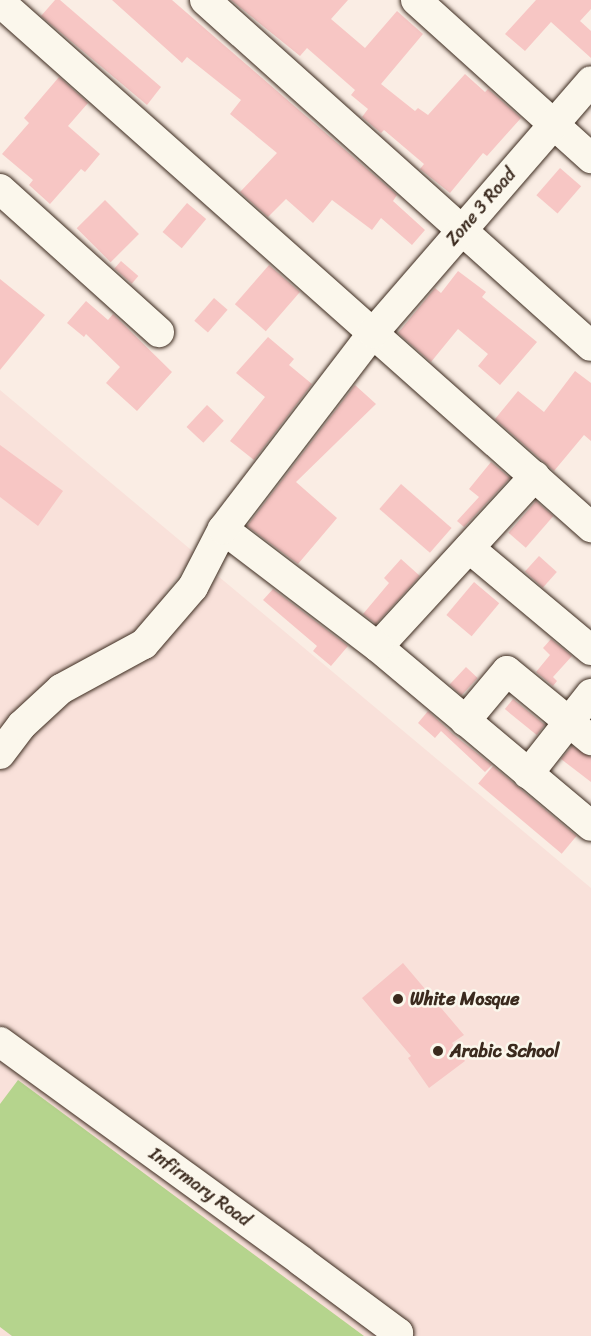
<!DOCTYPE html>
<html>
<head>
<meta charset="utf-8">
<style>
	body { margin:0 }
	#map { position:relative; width:591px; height:1336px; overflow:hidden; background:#faede4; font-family:Sriracha,sans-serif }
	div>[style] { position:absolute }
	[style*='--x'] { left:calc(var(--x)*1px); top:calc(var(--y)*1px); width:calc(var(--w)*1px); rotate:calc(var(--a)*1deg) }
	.built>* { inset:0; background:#f9e1da }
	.green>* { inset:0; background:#b5d48d }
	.building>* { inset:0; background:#f7c6c4; transform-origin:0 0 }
	.roads { filter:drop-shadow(0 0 2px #3b2a1e) drop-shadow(0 0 2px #3b2a1e) }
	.minor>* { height:30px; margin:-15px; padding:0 15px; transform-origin:15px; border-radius:15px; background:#fbf7ec }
	.dots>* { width:16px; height:16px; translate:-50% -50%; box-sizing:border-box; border:3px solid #fbf7ec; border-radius:50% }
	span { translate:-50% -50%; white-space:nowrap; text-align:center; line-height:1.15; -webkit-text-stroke:5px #fbf7ec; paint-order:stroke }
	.street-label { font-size:18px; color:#3b2a1e }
	.poi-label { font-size:18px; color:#3b2a1e; font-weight:700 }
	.left { translate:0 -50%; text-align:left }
</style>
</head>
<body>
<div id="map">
	<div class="built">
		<i style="clip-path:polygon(0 390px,196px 554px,164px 594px,178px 606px,186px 613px,218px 576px,591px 888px,591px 1336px,0 1336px)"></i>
	</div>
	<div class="green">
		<i style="clip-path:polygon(18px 1080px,364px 1336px,12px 1336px,0 1327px,0 1104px)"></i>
	</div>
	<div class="building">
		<i style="clip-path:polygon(55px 0,60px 0,161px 87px,147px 105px,41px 16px)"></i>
		<i style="clip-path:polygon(112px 0,172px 0,397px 195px,393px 201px,425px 230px,412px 245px,381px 218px,372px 230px,332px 200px,313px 223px,286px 199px,268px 217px,240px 192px,277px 153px,230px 114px,241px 100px,187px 57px,182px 63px)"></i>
		<i style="clip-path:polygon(231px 0,348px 0,331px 19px,365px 48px,397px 11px,423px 34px,381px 84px,415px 111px,418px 108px,428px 115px,465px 74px,485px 92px,488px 89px,521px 118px,487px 156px,483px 153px,450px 193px,420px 169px,424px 164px,384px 130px,381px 133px,362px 117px,368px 109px,351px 95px,355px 90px,307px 48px,300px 56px)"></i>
		<i style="clip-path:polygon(536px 0,591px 0,591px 9px,580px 21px,591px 31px,591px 58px,551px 22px,525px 51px,505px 34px)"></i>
		<i style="clip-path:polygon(59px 77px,88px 103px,68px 126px,100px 154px,85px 172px,81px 169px,50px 204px,29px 185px,33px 180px,2px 154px,29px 123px,24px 118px)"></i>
		<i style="left:560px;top:168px;width:28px;height:36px;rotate:41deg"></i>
		<i style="left:105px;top:200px;width:48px;height:40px;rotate:45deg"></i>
		<i style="left:187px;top:203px;width:25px;height:38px;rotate:40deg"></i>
		<i style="left:121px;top:261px;width:23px;height:10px;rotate:41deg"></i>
		<i style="left:269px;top:265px;width:41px;height:52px;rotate:41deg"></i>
		<i style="clip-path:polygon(458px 271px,486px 292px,482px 297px,537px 342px,500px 385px,478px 366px,488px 354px,458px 329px,431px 362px,398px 333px,435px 288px,441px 293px)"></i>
		<i style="clip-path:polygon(0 279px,45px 315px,0 370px)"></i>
		<i style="left:214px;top:298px;width:18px;height:30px;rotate:41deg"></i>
		<i style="clip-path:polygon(86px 301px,108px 320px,113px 314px,172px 372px,137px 411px,106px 383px,120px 367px,86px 334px,84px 337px,67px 323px)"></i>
		<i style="clip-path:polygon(268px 337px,294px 359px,289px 365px,312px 384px,254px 460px,230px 441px,265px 397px,236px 373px)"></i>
		<i style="clip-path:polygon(575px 371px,591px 383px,591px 441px,584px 435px,554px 471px,495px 419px,518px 391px,544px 412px)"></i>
		<i style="clip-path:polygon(355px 385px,376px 404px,296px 482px,337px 518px,298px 564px,247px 526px)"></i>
		<i style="left:207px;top:405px;width:23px;height:30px;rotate:43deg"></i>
		<i style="clip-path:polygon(0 445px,63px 491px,38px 526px,0 497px)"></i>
		<i style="clip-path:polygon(491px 462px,510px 478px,464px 527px,457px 521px,479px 497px,469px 489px)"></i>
		<i style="left:401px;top:484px;width:67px;height:33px;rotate:41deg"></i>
		<i style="left:536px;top:501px;width:23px;height:42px;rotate:41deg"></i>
		<i style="left:539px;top:556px;width:24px;height:21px;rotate:42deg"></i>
		<i style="clip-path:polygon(401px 559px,420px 576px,376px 624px,363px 614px,389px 583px,384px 578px)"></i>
		<i style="left:474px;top:582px;width:33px;height:43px;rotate:40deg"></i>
		<i style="clip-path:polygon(273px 589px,348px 646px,331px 666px,313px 651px,317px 646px,263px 600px)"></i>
		<i style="clip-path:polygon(551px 639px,572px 656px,553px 677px,557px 681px,553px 686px,536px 672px,550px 655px,543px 648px)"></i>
		<i style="left:466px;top:667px;width:16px;height:24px;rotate:43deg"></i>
		<i style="left:513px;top:699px;width:41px;height:13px;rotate:39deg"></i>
		<i style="clip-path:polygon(428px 711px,454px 735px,492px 765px,485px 772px,441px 731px,435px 738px,418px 723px)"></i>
		<i style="clip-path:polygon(572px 746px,591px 757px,591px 782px,561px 759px)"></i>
		<i style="left:493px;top:766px;width:109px;height:23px;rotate:40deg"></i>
		<i style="clip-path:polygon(403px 963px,464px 1035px,452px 1043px,465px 1061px,429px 1088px,408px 1058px,411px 1056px,362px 998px)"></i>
	</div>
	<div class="roads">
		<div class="minor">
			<i style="--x:205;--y:0;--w:518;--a:41.87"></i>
			<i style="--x:416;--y:0;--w:236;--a:42.1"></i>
			<i style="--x:0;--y:2;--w:791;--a:41.62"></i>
			<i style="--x:0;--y:189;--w:214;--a:42"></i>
			<i style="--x:535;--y:476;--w:232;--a:132.6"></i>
			<i style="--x:378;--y:647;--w:278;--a:40"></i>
			<i style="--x:223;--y:529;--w:195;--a:37.3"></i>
			<i style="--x:469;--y:548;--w:159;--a:39.9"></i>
			<i style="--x:465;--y:721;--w:65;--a:-50"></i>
			<i style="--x:507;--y:671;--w:109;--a:39.4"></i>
			<i style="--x:0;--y:754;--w:36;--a:-53"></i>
			<i style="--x:22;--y:725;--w:53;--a:-42.7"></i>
			<i style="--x:61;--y:689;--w:94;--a:-28.5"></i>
			<i style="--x:144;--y:644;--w:75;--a:-49.3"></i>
			<i style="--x:193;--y:587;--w:65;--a:-62.7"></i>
			<i style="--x:223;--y:529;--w:247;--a:-52.6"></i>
			<i style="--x:373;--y:333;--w:333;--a:-49.1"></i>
			<i style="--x:528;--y:774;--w:102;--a:-51.8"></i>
			<i style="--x:0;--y:1042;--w:372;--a:36"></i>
			<i style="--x:301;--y:1261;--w:121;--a:36.6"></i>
			<i style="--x:398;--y:1333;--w:4;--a:124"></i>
		</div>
	</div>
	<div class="dots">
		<i style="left:398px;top:999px;background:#3b2a1e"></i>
		<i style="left:438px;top:1051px;background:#3b2a1e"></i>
	</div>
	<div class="street-label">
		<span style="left:481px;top:207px;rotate:-49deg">Zone 3 Road</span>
		<span style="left:200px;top:1187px;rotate:36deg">Infirmary Road</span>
	</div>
	<div class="poi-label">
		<span class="left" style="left:410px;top:999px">White Mosque</span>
		<span class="left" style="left:450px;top:1051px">Arabic School</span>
	</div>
</div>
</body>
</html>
